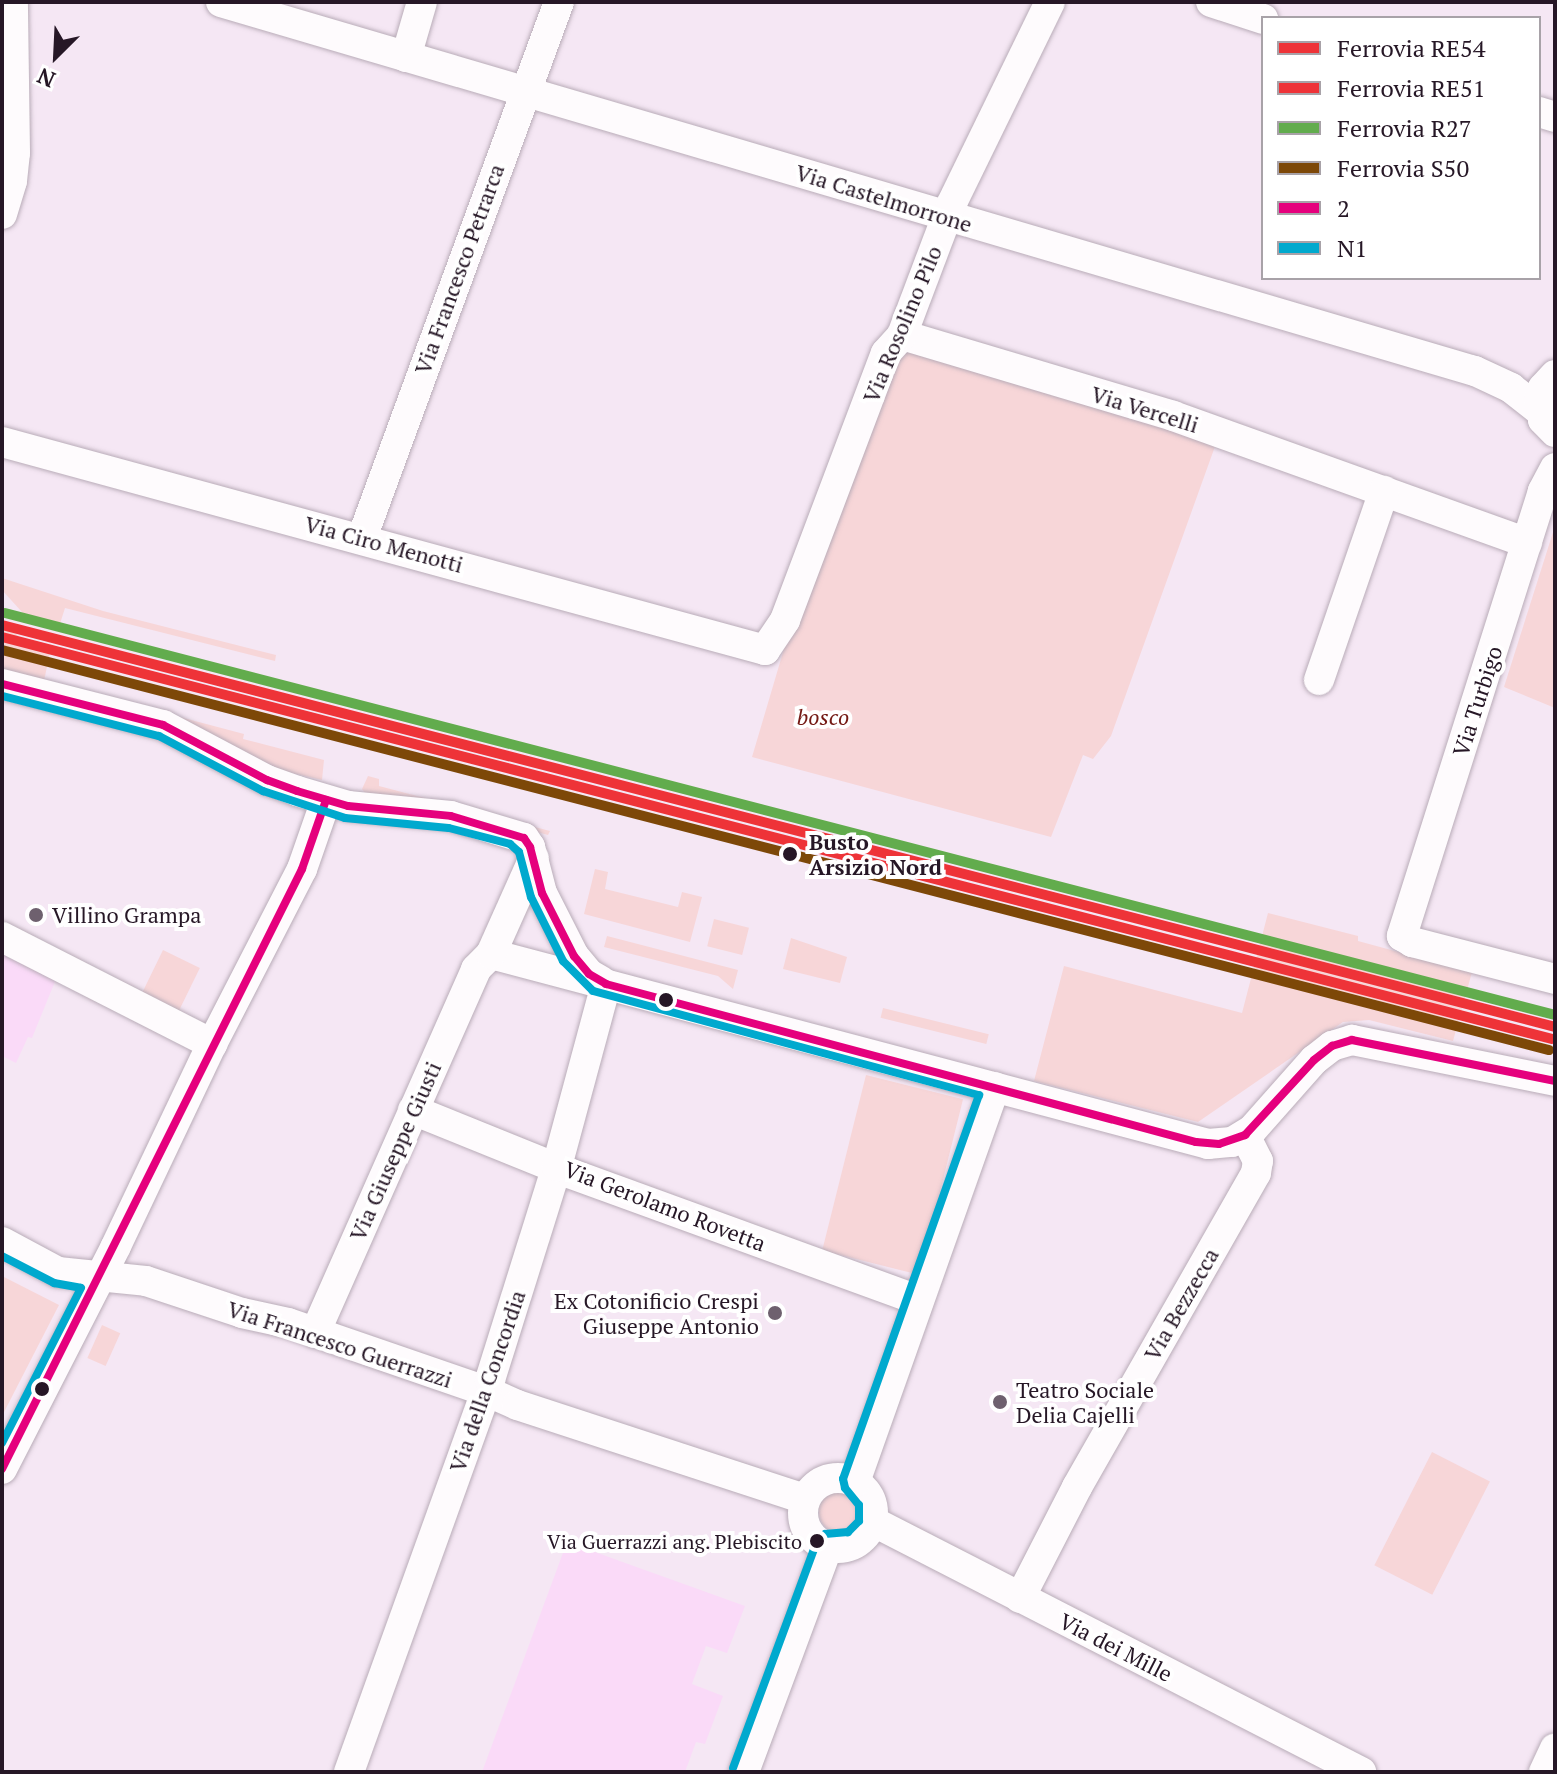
<!DOCTYPE html>
<html>
<head>
<meta charset="utf-8">
<style>
	body { margin:0 }
	#map { position:relative; width:1557px; height:1774px; overflow:hidden; background:#f5e7f4; font-family:"PT Serif",serif }
	div>[style] { position:absolute }
	[style*='--x'] { left:calc(var(--x)*1px); top:calc(var(--y)*1px); width:calc(var(--w)*1px); rotate:calc(var(--a)*1deg) }
	.built>* { inset:0; background:#fadaf8 }
	.green>* { inset:0; background:#f7d6d8; transform-origin:0 0 }
	.round { border-radius:50% }
	.roads { filter:drop-shadow(0 0 2px #b9acb8) drop-shadow(0 0 2px #b9acb8) }
	.minor>* { height:30px; margin:-15px; padding:0 15px; transform-origin:15px; border-radius:15px; background:#fefbfd }
	.minor>.ring { margin:-15px; padding:0; box-sizing:content-box; background:none; border:30px solid #fefbfd; border-radius:50% }
	.bus-1>* { height:8px; margin:-4px; padding:0 4px; transform-origin:4px; border-radius:4px; background:#e5007d }
	.bus-2>* { height:8px; margin:-4px; padding:0 4px; transform-origin:4px; border-radius:4px; background:#00a9ce }
	.rail-1>* { height:10px; margin:-5px; padding:0 5px; transform-origin:5px; border-radius:5px; background:#ee3338 }
	.rail-2>* { height:10px; margin:-5px; padding:0 5px; transform-origin:5px; border-radius:5px; background:#ee3338 }
	.rail-3>* { height:10px; margin:-5px; padding:0 5px; transform-origin:5px; border-radius:5px; background:#62ac4d }
	.rail-4>* { height:10px; margin:-5px; padding:0 5px; transform-origin:5px; border-radius:5px; background:#7d4808 }
	.dots>* { width:22px; height:22px; translate:-50% -50%; box-sizing:border-box; border:4px solid #fff; border-radius:50% }
	span { translate:-50% -50%; white-space:nowrap; text-align:center; line-height:1.15; -webkit-text-stroke:8px #fff; paint-order:stroke }
	.bus-label { font-size:20px; color:#261726 }
	.right { translate:-100% -50%; text-align:right }
	.street-label { font-size:22px; color:#261726 }
	.park-label { font-size:22px; color:#741914; font-style:italic }
	.stop-label { font-size:22px; color:#261726; font-weight:700 }
	.left { translate:0 -50%; text-align:left }
	.poi-label { font-size:22px; color:#261726 }
	.frame { position:absolute; inset:0; border:4px solid #261726; pointer-events:none }
	.legend { position:absolute; left:1261px; top:16px; width:280px; height:264px; box-sizing:border-box; background:#fff; border:2px solid #a8a2a8; margin:0; padding:10px 14px; list-style:none; font-size:24px; color:#261726 }
	.legend li { display:flex; align-items:center; gap:16px; height:40px }
	.legend b { width:40px; border:2px solid #a8a2a8 }
	.north { position:absolute; left:16px; top:16px; width:80px; height:80px; -webkit-text-stroke:6px #fff; paint-order:stroke; rotate:204deg; font-size:22px; font-weight:700; line-height:32px; text-align:center; color:#261726 }
	.north::after { content:''; display:block; margin:auto; width:28px; height:36px; background:#261726; clip-path:polygon(50% 0,100% 100%,50% 72%,0 100%) }
</style>
</head>
<body>
<div id="map">
	<div class="built">
		<i style="clip-path:polygon(2px 952px,56px 979px,32px 1038px,28px 1037px,16px 1063px,2px 1056px)"></i>
		<i style="clip-path:polygon(567px 1542px,745px 1606px,727px 1653px,706px 1646px,692px 1684px,723px 1696px,705px 1744px,696px 1742px,685px 1772px,482px 1772px)"></i>
	</div>
	<div class="green">
		<i style="clip-path:polygon(904px 349px,1218px 438px,1111px 736px,1093px 759px,1083px 755px,1051px 837px,752px 757px,786px 642px,892px 358px)"></i>
		<i style="clip-path:polygon(1555px 526px,1555px 708px,1504px 687px)"></i>
		<i style="clip-path:polygon(2px 578px,103px 611px,276px 655px,275px 661px,65px 608px,58px 630px,31px 622px,2px 590px)"></i>
		<i style="clip-path:polygon(2px 619px,19px 637px,51px 647px,44px 681px,244px 734px,243px 739px,324px 760px,322px 780px,279px 770px,2px 674px)"></i>
		<i style="clip-path:polygon(368px 776px,379px 779px,379px 786px,550px 831px,548px 835px,440px 806px,365px 793px,362px 789px)"></i>
		<i style="clip-path:polygon(595px 869px,608px 872px,605px 889px,678px 907px,682px 892px,702px 897px,690px 942px,584px 914px)"></i>
		<i style="clip-path:polygon(1268px 913px,1358px 936px,1358px 941px,1472px 972px,1453px 1041px,1369px 1020px,1343px 1022px,1198px 1122px,1034px 1081px,1064px 966px,1242px 1013px)"></i>
		<i style="left:714px;top:919px;width:36px;height:28px;rotate:14deg"></i>
		<i style="clip-path:polygon(607px 936px,738px 970px,733px 989px,718px 976px,604px 947px)"></i>
		<i style="clip-path:polygon(791px 938px,847px 957px,840px 983px,783px 969px)"></i>
		<i style="left:163px;top:950px;width:41px;height:48px;rotate:26deg"></i>
		<i style="left:883px;top:1008px;width:109px;height:10px;rotate:14deg"></i>
		<i style="left:866px;top:1075px;width:100px;height:181px;rotate:14deg"></i>
		<i style="clip-path:polygon(2px 1276px,59px 1305px,2px 1416px)"></i>
		<i style="left:102px;top:1325px;width:20px;height:36px;rotate:24deg"></i>
		<i style="left:1432px;top:1452px;width:65px;height:127px;rotate:27deg"></i>
		<i class="round" style="left:819px;top:1492px;width:40px;height:40px"></i>
	</div>
	<div class="roads">
		<div class="minor">
			<i style="--x:221;--y:2;--w:1307;--a:16.4"></i>
			<i style="--x:1475;--y:371;--w:40;--a:25"></i>
			<i style="--x:1511;--y:388;--w:36;--a:38"></i>
			<i style="--x:1211;--y:2;--w:55;--a:18.1"></i>
			<i style="--x:406;--y:57;--w:57;--a:-73.8"></i>
			<i style="--x:1539;--y:112;--w:17;--a:17"></i>
			<i style="--x:2;--y:214;--w:34;--a:-73"></i>
			<i style="--x:12;--y:181;--w:28;--a:-84"></i>
			<i style="--x:15;--y:153;--w:151;--a:-90.8"></i>
			<i style="--x:902;--y:335;--w:283;--a:16.6"></i>
			<i style="--x:1173;--y:416;--w:376;--a:19.7"></i>
			<i style="--x:1555;--y:375;--w:18;--a:133"></i>
			<i style="--x:1543;--y:388;--w:12;--a:110"></i>
			<i style="--x:1539;--y:399;--w:21;--a:79"></i>
			<i style="--x:1543;--y:420;--w:17;--a:45"></i>
			<i style="--x:2;--y:442;--w:791;--a:15.25"></i>
			<i style="--x:765;--y:650;--w:36;--a:-56"></i>
			<i style="--x:785;--y:620;--w:285;--a:-69.3"></i>
			<i style="--x:886;--y:353;--w:24;--a:-48"></i>
			<i style="--x:902;--y:335;--w:139;--a:-69.3"></i>
			<i style="--x:951;--y:205;--w:226;--a:-64"></i>
			<i style="--x:1555;--y:468;--w:26;--a:118"></i>
			<i style="--x:1543;--y:491;--w:467;--a:107.6"></i>
			<i style="--x:1402;--y:936;--w:12;--a:31"></i>
			<i style="--x:1412;--y:942;--w:148;--a:14.5"></i>
			<i style="--x:362;--y:538;--w:571;--a:-69.82"></i>
			<i style="--x:1319;--y:680;--w:200;--a:-71"></i>
			<i style="--x:2;--y:684;--w:166;--a:14.3"></i>
			<i style="--x:163;--y:725;--w:118;--a:27.9"></i>
			<i style="--x:267;--y:780;--w:32;--a:20"></i>
			<i style="--x:297;--y:791;--w:53;--a:16.4"></i>
			<i style="--x:348;--y:806;--w:103;--a:5.5"></i>
			<i style="--x:451;--y:816;--w:76;--a:16.8"></i>
			<i style="--x:524;--y:838;--w:11;--a:56"></i>
			<i style="--x:530;--y:847;--w:48;--a:75.4"></i>
			<i style="--x:542;--y:893;--w:71;--a:63.1"></i>
			<i style="--x:574;--y:956;--w:23;--a:50"></i>
			<i style="--x:589;--y:974;--w:14;--a:30"></i>
			<i style="--x:2;--y:937;--w:236;--a:27"></i>
			<i style="--x:491;--y:954;--w:742;--a:14.84"></i>
			<i style="--x:1208;--y:1144;--w:24;--a:-5"></i>
			<i style="--x:1232;--y:1142;--w:23;--a:-31"></i>
			<i style="--x:1252;--y:1130;--w:94;--a:-48.5"></i>
			<i style="--x:1314;--y:1060;--w:23;--a:-38"></i>
			<i style="--x:1332;--y:1046;--w:21;--a:-17"></i>
			<i style="--x:1352;--y:1040;--w:207;--a:11.4"></i>
			<i style="--x:413;--y:1110;--w:168;--a:22"></i>
			<i style="--x:569;--y:1173;--w:371;--a:20"></i>
			<i style="--x:2;--y:1242;--w:64;--a:28.2"></i>
			<i style="--x:58;--y:1272;--w:88;--a:5.8"></i>
			<i style="--x:146;--y:1281;--w:101;--a:18.4"></i>
			<i style="--x:242;--y:1313;--w:47;--a:12.3"></i>
			<i style="--x:288;--y:1323;--w:209;--a:19"></i>
			<i style="--x:486;--y:1391;--w:34;--a:24"></i>
			<i style="--x:517;--y:1405;--w:303;--a:18.1"></i>
			<i style="--x:315;--y:1333;--w:398;--a:-66.1"></i>
			<i style="--x:476;--y:969;--w:21;--a:-45"></i>
			<i style="--x:491;--y:954;--w:105;--a:-65.9"></i>
			<i style="--x:2;--y:1469;--w:250;--a:-62.9"></i>
			<i style="--x:116;--y:1246;--w:224;--a:-64.6"></i>
			<i style="--x:212;--y:1044;--w:197;--a:-62.8"></i>
			<i style="--x:302;--y:869;--w:73;--a:-70.8"></i>
			<i class="ring" style="left:803px;top:1478px;width:40px;height:40px"></i>
			<i style="--x:855;--y:1482;--w:419;--a:-70.5"></i>
			<i style="--x:872;--y:1521;--w:550;--a:27.17"></i>
			<i style="--x:1020;--y:1598;--w:125;--a:-62.8"></i>
			<i style="--x:1077;--y:1487;--w:361;--a:-60.3"></i>
			<i style="--x:1256;--y:1173;--w:12;--a:-81"></i>
			<i style="--x:1258;--y:1161;--w:29;--a:-117"></i>
			<i style="--x:349;--y:1772;--w:417;--a:-70.2"></i>
			<i style="--x:490;--y:1380;--w:224;--a:-72.6"></i>
			<i style="--x:557;--y:1166;--w:188;--a:-74.9"></i>
			<i style="--x:744;--y:1772;--w:241;--a:-69.6"></i>
			<i style="--x:1544;--y:1772;--w:26;--a:-65"></i>
		</div>
	</div>
	<div class="bus-1">
		<i style="--x:2;--y:684;--w:166;--a:14.3"></i>
		<i style="--x:163;--y:725;--w:118;--a:27.9"></i>
		<i style="--x:267;--y:780;--w:32;--a:20"></i>
		<i style="--x:297;--y:791;--w:53;--a:16.4"></i>
		<i style="--x:348;--y:806;--w:103;--a:5.5"></i>
		<i style="--x:451;--y:816;--w:76;--a:16.8"></i>
		<i style="--x:524;--y:838;--w:11;--a:56"></i>
		<i style="--x:530;--y:847;--w:48;--a:75.4"></i>
		<i style="--x:542;--y:893;--w:71;--a:63.1"></i>
		<i style="--x:574;--y:956;--w:23;--a:50"></i>
		<i style="--x:589;--y:974;--w:20;--a:30"></i>
		<i style="--x:606;--y:984;--w:611;--a:14.99"></i>
		<i style="--x:1196;--y:1142;--w:23;--a:5"></i>
		<i style="--x:1219;--y:1144;--w:28;--a:-19"></i>
		<i style="--x:1245;--y:1135;--w:102;--a:-47.4"></i>
		<i style="--x:1314;--y:1060;--w:23;--a:-38"></i>
		<i style="--x:1332;--y:1046;--w:21;--a:-17"></i>
		<i style="--x:1352;--y:1040;--w:207;--a:11.4"></i>
		<i style="--x:2;--y:1469;--w:671;--a:-63.43"></i>
		<i style="--x:302;--y:869;--w:73;--a:-70.8"></i>
	</div>
	<div class="bus-2">
		<i style="--x:2;--y:696;--w:162;--a:14.3"></i>
		<i style="--x:159;--y:736;--w:118;--a:27.9"></i>
		<i style="--x:263;--y:791;--w:86;--a:18.2"></i>
		<i style="--x:345;--y:818;--w:104;--a:5.5"></i>
		<i style="--x:449;--y:828;--w:63;--a:14.7"></i>
		<i style="--x:510;--y:844;--w:12;--a:42"></i>
		<i style="--x:519;--y:852;--w:47;--a:75.1"></i>
		<i style="--x:531;--y:897;--w:72;--a:63.4"></i>
		<i style="--x:563;--y:961;--w:42;--a:45"></i>
		<i style="--x:593;--y:991;--w:400;--a:15.1"></i>
		<i style="--x:979;--y:1095;--w:407;--a:109.5"></i>
		<i style="--x:843;--y:1479;--w:9;--a:77"></i>
		<i style="--x:845;--y:1488;--w:22;--a:51"></i>
		<i style="--x:859;--y:1505;--w:16;--a:90"></i>
		<i style="--x:859;--y:1521;--w:16;--a:135"></i>
		<i style="--x:848;--y:1532;--w:23;--a:175"></i>
		<i style="--x:825;--y:1534;--w:11;--a:139"></i>
		<i style="--x:817;--y:1541;--w:242;--a:110.3"></i>
		<i style="--x:2;--y:1256;--w:59;--a:27.4"></i>
		<i style="--x:54;--y:1283;--w:27;--a:10"></i>
		<i style="--x:81;--y:1288;--w:174;--a:117"></i>
	</div>
	<div class="rail-1">
		<i style="--x:2;--y:625;--w:1604;--a:14.51"></i>
	</div>
	<div class="rail-2">
		<i style="--x:2;--y:637;--w:1601;--a:14.54"></i>
	</div>
	<div class="rail-3">
		<i style="--x:5;--y:613;--w:1601;--a:14.54"></i>
	</div>
	<div class="rail-4">
		<i style="--x:2;--y:650;--w:1598;--a:14.5"></i>
	</div>
	<div class="dots">
		<i style="left:790px;top:854px;background:#261726"></i>
		<i style="left:36px;top:915px;background:#6e606e"></i>
		<i style="left:666px;top:1000px;background:#261726"></i>
		<i style="left:775px;top:1313px;background:#6e606e"></i>
		<i style="left:42px;top:1389px;background:#261726"></i>
		<i style="left:1000px;top:1402px;background:#6e606e"></i>
		<i style="left:817px;top:1541px;background:#261726"></i>
	</div>
	<div class="bus-label">
		<span class="right" style="left:802px;top:1541px">Via Guerrazzi ang. Plebiscito</span>
	</div>
	<div class="street-label">
		<span style="left:884px;top:198px;rotate:17deg">Via Castelmorrone</span>
		<span style="left:459px;top:269px;rotate:-70deg">Via Francesco Petrarca</span>
		<span style="left:902px;top:324px;rotate:-67deg">Via Rosolino Pilo</span>
		<span style="left:1145px;top:409px;rotate:17deg">Via Vercelli</span>
		<span style="left:384px;top:544px;rotate:15deg">Via Ciro Menotti</span>
		<span style="left:1477px;top:701px;rotate:-72deg">Via Turbigo</span>
		<span style="left:395px;top:1151px;rotate:-66deg">Via Giuseppe Giusti</span>
		<span style="left:665px;top:1206px;rotate:21deg">Via Gerolamo Rovetta</span>
		<span style="left:1181px;top:1304px;rotate:-60deg">Via Bezzecca</span>
		<span style="left:340px;top:1344px;rotate:18deg">Via Francesco Guerrazzi</span>
		<span style="left:487px;top:1381px;rotate:-71deg">Via della Concordia</span>
		<span style="left:1116px;top:1647px;rotate:27deg">Via dei Mille</span>
	</div>
	<div class="park-label">
		<span style="left:823px;top:717px">bosco</span>
	</div>
	<div class="stop-label">
		<span class="left" style="left:809px;top:854px">Busto<br>Arsizio Nord</span>
	</div>
	<div class="poi-label">
		<span class="left" style="left:52px;top:915px">Villino Grampa</span>
		<span class="right" style="left:759px;top:1313px">Ex Cotonificio Crespi<br>Giuseppe Antonio</span>
		<span class="left" style="left:1016px;top:1402px">Teatro Sociale<br>Delia Cajelli</span>
	</div>
	<div class="frame"></div>
	<ul class="legend">
	<li><b style="height:10px;background:#ee3338"></b>Ferrovia RE54</li>
	<li><b style="height:10px;background:#ee3338"></b>Ferrovia RE51</li>
	<li><b style="height:10px;background:#62ac4d"></b>Ferrovia R27</li>
	<li><b style="height:10px;background:#7d4808"></b>Ferrovia S50</li>
	<li><b style="height:10px;background:#e5007d"></b>2</li>
	<li><b style="height:10px;background:#00a9ce"></b>N1</li>
	</ul>
	<div class="north">N</div>
</div>
</body>
</html>
